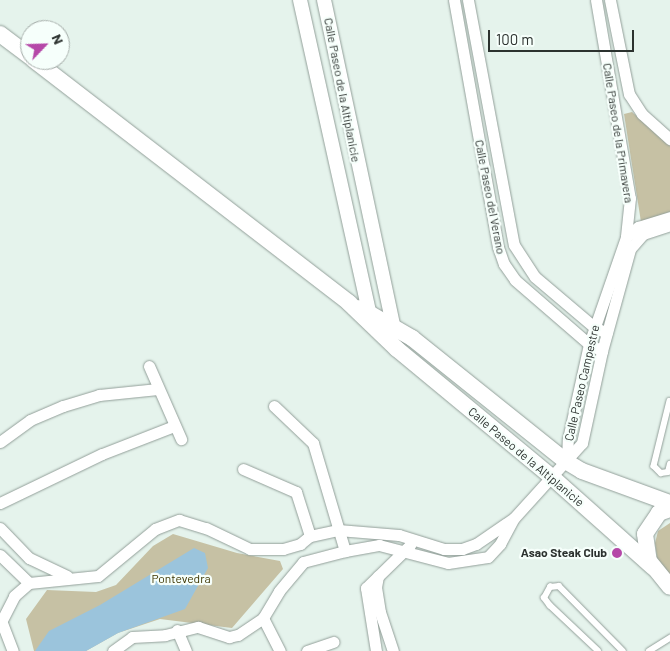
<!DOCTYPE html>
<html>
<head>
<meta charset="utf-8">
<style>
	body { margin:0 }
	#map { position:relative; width:670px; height:651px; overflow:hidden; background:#e5f3ec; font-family:Barlow,sans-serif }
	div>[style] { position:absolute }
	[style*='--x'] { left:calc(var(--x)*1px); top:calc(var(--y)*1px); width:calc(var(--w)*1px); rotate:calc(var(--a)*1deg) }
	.green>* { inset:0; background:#c6c1a4 }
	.water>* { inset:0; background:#9bc4dc }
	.roads { filter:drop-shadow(0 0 1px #929f99) drop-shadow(0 0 1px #929f99) }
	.service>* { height:5.5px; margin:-2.75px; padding:0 2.75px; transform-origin:2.75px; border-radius:2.75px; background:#fff }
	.minor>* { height:11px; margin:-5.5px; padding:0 5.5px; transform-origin:5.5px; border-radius:5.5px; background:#fff }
	.tertiary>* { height:14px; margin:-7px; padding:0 7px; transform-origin:7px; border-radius:7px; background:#fff }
	.secondary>* { height:16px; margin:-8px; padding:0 8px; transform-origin:8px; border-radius:8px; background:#fff }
	.dots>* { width:14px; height:14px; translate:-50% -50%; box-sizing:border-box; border:2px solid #f6fffb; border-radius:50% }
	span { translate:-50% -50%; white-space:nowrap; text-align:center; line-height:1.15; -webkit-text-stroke:4.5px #f6fffb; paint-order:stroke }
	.street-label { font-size:12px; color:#2c322f }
	.poi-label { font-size:12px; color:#2c322f; font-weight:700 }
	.right { translate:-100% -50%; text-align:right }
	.park-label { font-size:12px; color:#3e3601 }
	.north { position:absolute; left:20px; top:20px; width:50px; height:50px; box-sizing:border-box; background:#f6fffb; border:1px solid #a5ada9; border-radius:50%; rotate:66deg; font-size:14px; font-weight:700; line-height:20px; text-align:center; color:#2c322f }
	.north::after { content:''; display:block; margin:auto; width:18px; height:22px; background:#b548a8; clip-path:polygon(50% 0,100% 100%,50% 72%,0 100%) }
	.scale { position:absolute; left:488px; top:30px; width:146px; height:22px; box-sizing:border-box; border:2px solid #2c322f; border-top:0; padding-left:6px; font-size:15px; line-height:18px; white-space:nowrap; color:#2c322f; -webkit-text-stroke:4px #f6fffb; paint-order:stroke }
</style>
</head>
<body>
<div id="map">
	<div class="green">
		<i style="clip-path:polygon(632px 112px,670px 145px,670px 212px,641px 222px,624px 114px)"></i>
		<i style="clip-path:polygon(670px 523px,670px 576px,657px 558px,655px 543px,658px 531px)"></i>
		<i style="clip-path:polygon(173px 534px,237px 553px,280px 561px,283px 569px,232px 628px,160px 619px,118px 633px,86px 651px,34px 651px,26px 619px,47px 590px,96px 592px,116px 585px,153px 546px)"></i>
	</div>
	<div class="water">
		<i style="clip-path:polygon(194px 548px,205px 553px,208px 568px,185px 609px,118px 633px,86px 651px,35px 651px,49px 631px,100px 605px)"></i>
	</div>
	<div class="roads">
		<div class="service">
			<i style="--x:670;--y:401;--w:67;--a:103.8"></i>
			<i style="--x:654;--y:466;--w:10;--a:45"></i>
			<i style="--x:661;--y:473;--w:7;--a:-8"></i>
			<i style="--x:668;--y:472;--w:8;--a:-76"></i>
			<i style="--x:598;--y:651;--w:66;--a:-136.8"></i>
			<i style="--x:550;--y:606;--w:10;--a:-127"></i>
			<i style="--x:544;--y:598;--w:13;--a:-61"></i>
			<i style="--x:550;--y:587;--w:9;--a:-6"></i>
			<i style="--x:559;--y:586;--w:91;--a:45.4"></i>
			<i style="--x:649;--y:651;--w:25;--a:-32"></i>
		</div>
		<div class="minor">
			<i style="--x:454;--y:0;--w:251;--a:79.9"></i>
			<i style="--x:498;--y:247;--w:18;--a:71"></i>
			<i style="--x:504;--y:264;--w:19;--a:55"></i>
			<i style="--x:515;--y:280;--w:98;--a:40.9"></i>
			<i style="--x:589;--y:344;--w:15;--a:28"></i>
			<i style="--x:468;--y:0;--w:249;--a:79.4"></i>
			<i style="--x:514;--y:245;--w:38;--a:57"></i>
			<i style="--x:535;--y:277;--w:77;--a:40.3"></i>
			<i style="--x:594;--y:327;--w:14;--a:25"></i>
			<i style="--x:596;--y:0;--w:201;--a:80.3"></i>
			<i style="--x:630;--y:198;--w:39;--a:96"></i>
			<i style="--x:610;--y:0;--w:96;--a:78.6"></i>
			<i style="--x:629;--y:94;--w:24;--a:57"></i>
			<i style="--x:642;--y:114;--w:38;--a:42"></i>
			<i style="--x:149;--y:366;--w:80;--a:66.3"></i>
			<i style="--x:274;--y:406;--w:54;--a:43.5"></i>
			<i style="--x:313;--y:443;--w:113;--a:73.5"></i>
			<i style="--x:0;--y:442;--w:37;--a:-36"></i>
			<i style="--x:30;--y:420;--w:36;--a:-23"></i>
			<i style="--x:63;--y:406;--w:38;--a:-17"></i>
			<i style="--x:99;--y:395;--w:59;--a:-5.8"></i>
			<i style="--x:567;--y:462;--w:23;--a:-88"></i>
			<i style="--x:568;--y:439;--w:97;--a:-77.5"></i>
			<i style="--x:589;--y:344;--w:113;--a:-70.9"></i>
			<i style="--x:626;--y:237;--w:16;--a:-40"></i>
			<i style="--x:638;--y:227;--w:34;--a:-17"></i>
			<i style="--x:243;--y:469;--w:58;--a:23.5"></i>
			<i style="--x:296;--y:492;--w:46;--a:72.3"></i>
			<i style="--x:0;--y:503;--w:113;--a:-25.7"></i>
			<i style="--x:102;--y:454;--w:77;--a:-21.3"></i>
			<i style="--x:0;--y:528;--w:42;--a:46"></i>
			<i style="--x:29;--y:558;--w:42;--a:25.3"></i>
			<i style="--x:0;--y:555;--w:40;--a:44"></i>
			<i style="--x:378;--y:576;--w:11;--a:100"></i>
			<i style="--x:376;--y:587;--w:25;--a:81"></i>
			<i style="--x:380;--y:612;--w:41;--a:71.6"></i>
			<i style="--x:263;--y:618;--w:37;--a:63"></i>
			<i style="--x:2;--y:623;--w:30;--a:69"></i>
			<i style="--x:0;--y:624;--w:31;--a:-63"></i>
			<i style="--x:14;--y:596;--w:20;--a:-41"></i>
			<i style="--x:29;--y:583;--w:69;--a:-5.8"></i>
			<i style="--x:98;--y:576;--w:74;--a:-39.5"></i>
			<i style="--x:155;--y:529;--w:26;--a:-21"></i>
			<i style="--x:179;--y:520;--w:28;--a:17"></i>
			<i style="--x:206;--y:528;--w:49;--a:25.5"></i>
			<i style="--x:250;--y:549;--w:33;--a:0"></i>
			<i style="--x:283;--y:549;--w:18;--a:-16"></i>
			<i style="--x:300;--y:544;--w:13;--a:-39"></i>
			<i style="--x:310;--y:536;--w:29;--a:-12"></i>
			<i style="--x:338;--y:530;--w:61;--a:4.7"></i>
			<i style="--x:399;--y:535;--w:47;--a:17.3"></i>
			<i style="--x:444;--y:549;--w:18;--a:0"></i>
			<i style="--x:462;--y:549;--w:15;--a:-20"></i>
			<i style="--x:476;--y:544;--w:46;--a:-34.4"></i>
			<i style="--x:514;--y:518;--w:101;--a:-47.8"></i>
			<i style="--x:582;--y:443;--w:94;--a:-77.7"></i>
			<i style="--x:602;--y:351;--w:106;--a:-74.6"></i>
			<i style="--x:630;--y:249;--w:20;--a:-49"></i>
			<i style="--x:643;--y:234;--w:28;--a:-18"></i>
			<i style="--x:177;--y:630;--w:23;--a:67"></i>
			<i style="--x:113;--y:651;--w:24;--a:-36"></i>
			<i style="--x:132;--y:637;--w:33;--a:-3"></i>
			<i style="--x:165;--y:635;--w:34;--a:-14"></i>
			<i style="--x:198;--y:627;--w:33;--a:18"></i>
			<i style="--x:229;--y:637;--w:9;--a:-13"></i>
			<i style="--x:238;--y:635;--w:30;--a:-34"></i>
			<i style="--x:263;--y:618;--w:31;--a:-59"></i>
			<i style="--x:279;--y:591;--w:38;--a:-50"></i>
			<i style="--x:303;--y:562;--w:43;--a:-14.7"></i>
			<i style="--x:345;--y:551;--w:35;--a:-10"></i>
			<i style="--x:379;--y:545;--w:71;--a:14.6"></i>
			<i style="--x:448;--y:563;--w:40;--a:-8.5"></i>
			<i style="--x:488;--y:557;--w:18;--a:-47"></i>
			<i style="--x:500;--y:544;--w:27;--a:-62"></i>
			<i style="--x:307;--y:651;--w:28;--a:-19"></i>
			<i style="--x:376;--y:651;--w:64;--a:-99"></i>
			<i style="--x:366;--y:588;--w:62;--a:-44.3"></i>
		</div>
		<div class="tertiary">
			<i style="--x:300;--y:0;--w:329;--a:77.5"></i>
			<i style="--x:324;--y:0;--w:341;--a:78"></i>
		</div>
		<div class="secondary">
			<i style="--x:0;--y:34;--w:38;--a:37"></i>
			<i style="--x:34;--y:60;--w:398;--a:37.6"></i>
			<i style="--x:349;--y:303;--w:66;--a:43.8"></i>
			<i style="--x:397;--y:349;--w:202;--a:39.6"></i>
			<i style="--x:553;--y:478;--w:134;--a:41.7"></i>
			<i style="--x:360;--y:308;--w:60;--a:30"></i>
			<i style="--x:412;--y:338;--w:198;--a:38.7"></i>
			<i style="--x:567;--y:462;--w:17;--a:31"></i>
			<i style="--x:582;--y:471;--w:94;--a:20"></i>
			<i style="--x:670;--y:509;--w:12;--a:160"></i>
			<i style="--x:659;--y:513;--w:25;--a:124"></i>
			<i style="--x:645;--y:534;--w:27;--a:82"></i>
			<i style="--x:649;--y:561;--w:33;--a:51"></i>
		</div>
	</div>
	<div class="dots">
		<i style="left:617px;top:553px;background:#b548a8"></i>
	</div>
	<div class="street-label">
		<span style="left:342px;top:90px;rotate:79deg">Calle Paseo de la Altiplanicie</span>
		<span style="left:618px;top:133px;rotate:81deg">Calle Paseo de la Primavera</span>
		<span style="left:490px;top:197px;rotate:79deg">Calle Paseo del Verano</span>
		<span style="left:582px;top:383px;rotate:-77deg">Calle Paseo Campestre</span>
		<span style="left:526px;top:457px;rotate:40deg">Calle Paseo de la Altiplanicie</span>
	</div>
	<div class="poi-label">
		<span class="right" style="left:607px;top:553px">Asao Steak Club</span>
	</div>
	<div class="park-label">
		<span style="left:181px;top:579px">Pontevedra</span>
	</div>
	<div class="north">N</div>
	<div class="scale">100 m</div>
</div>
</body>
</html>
